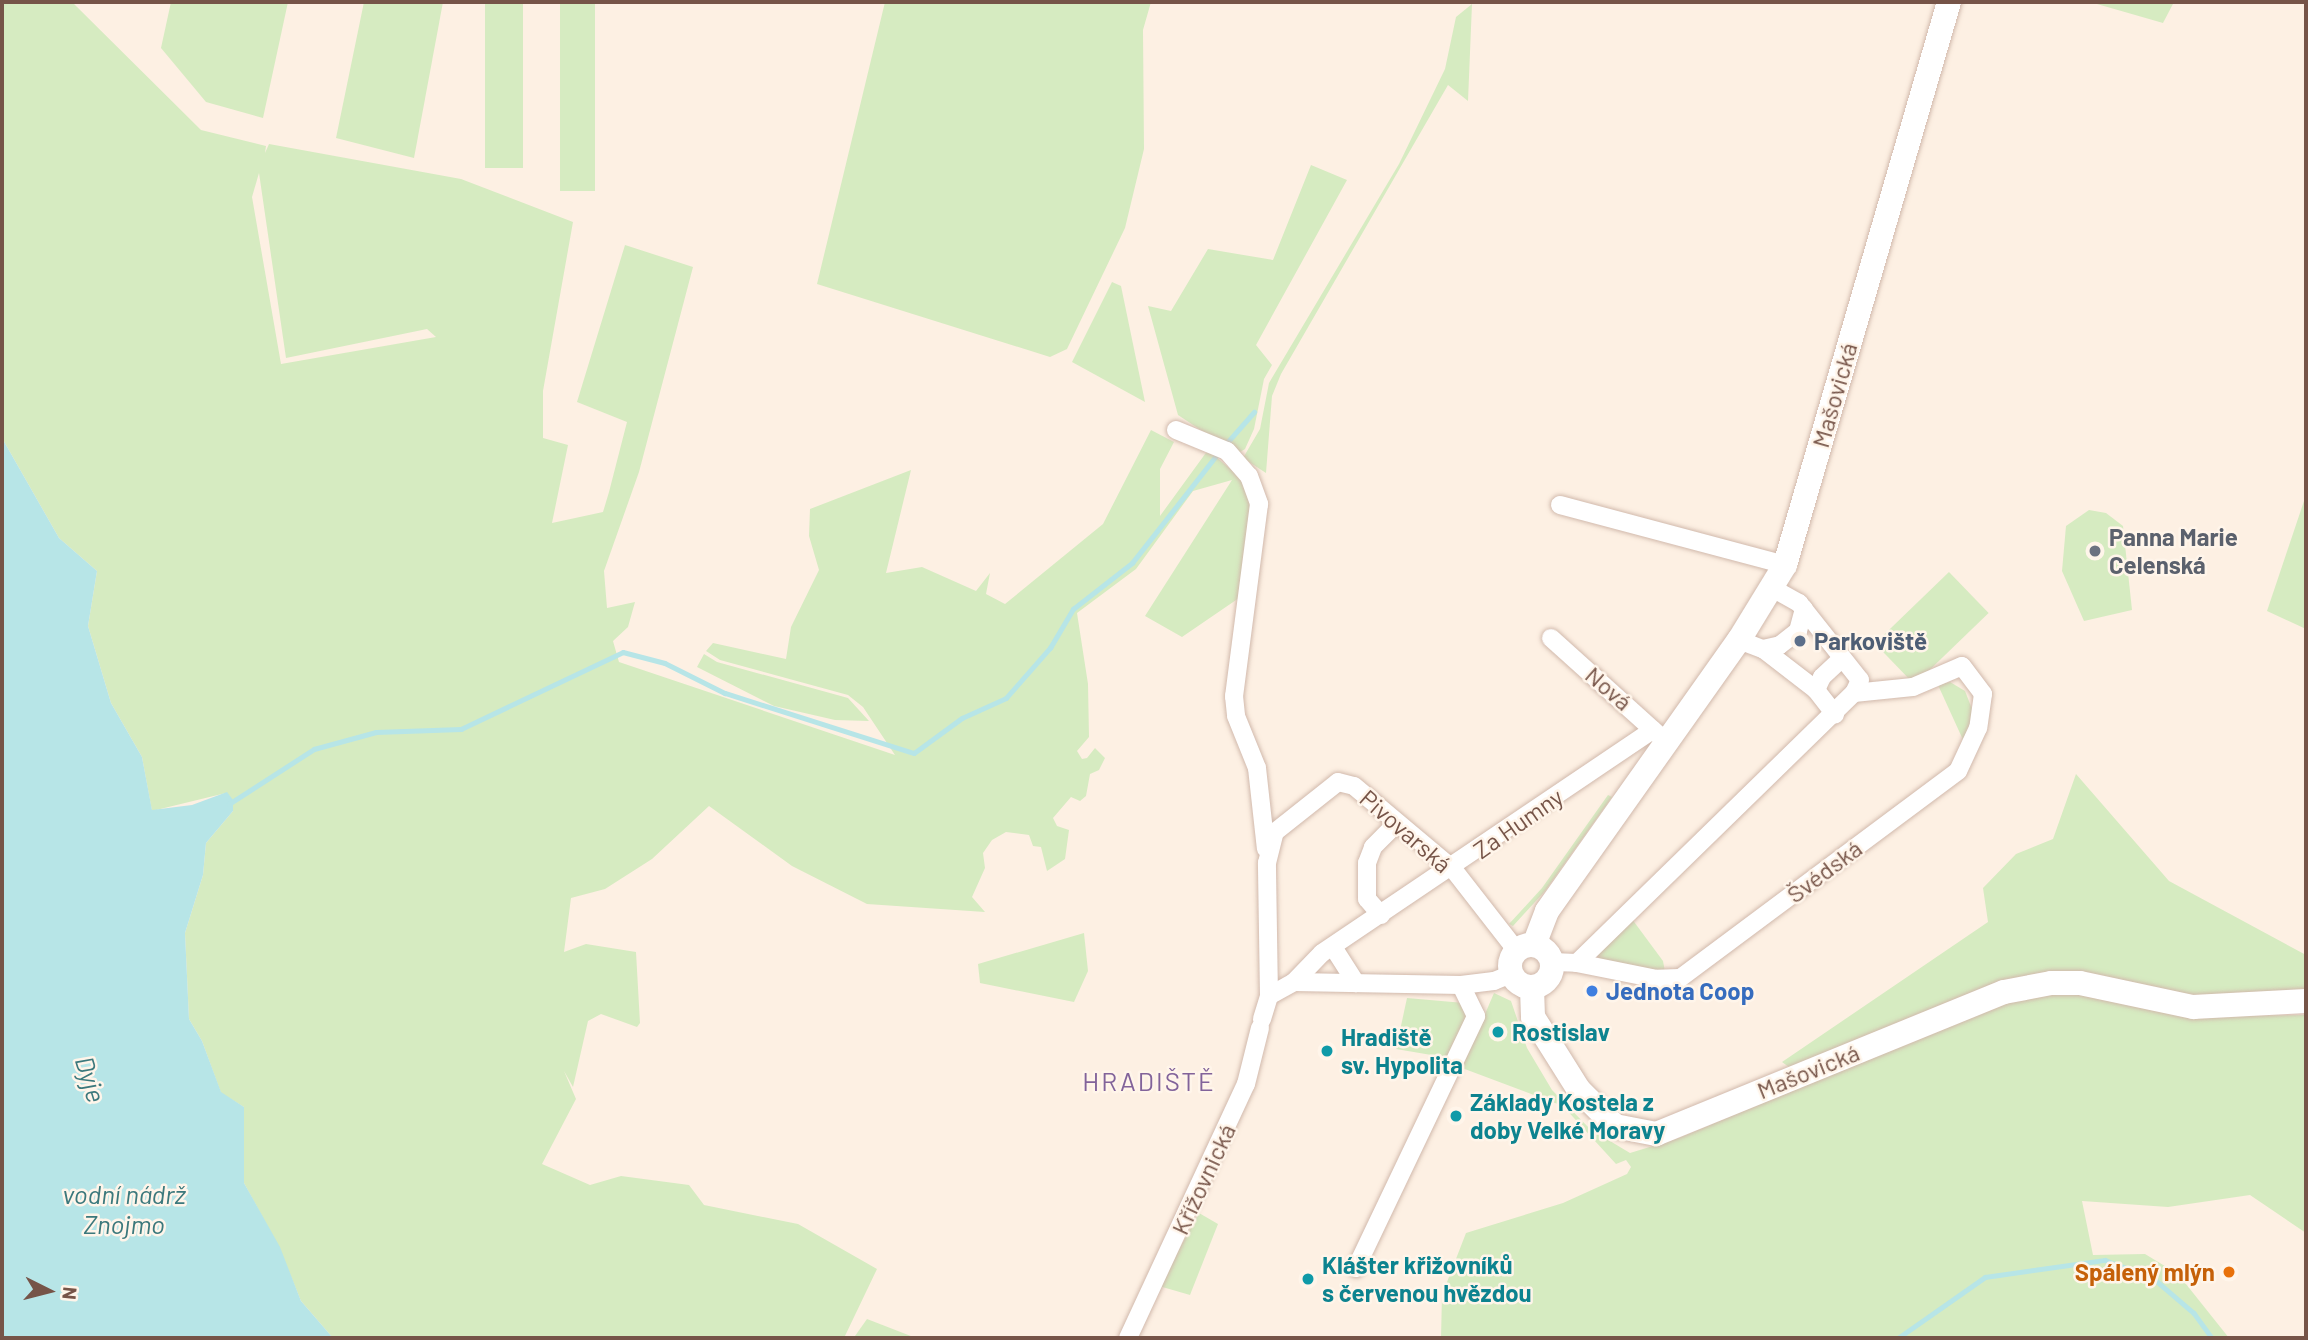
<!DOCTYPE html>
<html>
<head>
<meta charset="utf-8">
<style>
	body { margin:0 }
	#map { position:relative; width:2308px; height:1340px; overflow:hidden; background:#fdf0e3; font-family:Barlow,sans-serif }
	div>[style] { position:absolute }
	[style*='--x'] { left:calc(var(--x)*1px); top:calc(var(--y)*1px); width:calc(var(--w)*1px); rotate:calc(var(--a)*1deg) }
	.green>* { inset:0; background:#d6ebc1; transform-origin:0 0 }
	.water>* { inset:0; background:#b7e5e7 }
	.stream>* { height:4.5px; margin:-2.25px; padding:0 2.25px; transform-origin:2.25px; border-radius:2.25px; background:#b7e5e7 }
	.roads { filter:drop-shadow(0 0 2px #d1b9ac) drop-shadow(0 0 2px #d1b9ac) }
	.street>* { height:18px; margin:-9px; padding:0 9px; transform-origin:9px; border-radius:9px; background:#fff }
	.secondary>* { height:24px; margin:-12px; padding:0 12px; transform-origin:12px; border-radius:12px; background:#fff }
	.secondary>.ring { margin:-12px; padding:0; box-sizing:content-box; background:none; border:24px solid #fff; border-radius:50% }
	.dots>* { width:19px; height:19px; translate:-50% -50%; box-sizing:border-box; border:4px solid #fff5ea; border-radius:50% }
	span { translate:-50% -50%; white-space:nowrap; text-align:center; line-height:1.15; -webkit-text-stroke:5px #fff5ea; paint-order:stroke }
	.street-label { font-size:24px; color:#765448 }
	.worship-label { font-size:24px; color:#5b616d; font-weight:700 }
	.left { translate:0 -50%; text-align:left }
	.service-label { font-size:24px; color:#4e5e75; font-weight:700 }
	.shop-label { font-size:24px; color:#366cbe; font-weight:700 }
	.culture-label { font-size:24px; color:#0d838f; font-weight:700 }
	.food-label { font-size:24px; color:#c56008; font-weight:700 }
	.right { translate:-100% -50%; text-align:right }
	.water-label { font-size:26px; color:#3b787c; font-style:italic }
	.neighbourhood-label { font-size:26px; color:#82639a; letter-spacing:2px }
	.frame { position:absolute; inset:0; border:4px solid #765448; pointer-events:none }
	.north { position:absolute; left:14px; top:1256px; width:70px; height:70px; -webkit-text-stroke:5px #fff5ea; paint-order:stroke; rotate:96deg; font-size:19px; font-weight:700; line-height:28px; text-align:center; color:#765448 }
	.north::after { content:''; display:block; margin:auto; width:24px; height:32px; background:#765448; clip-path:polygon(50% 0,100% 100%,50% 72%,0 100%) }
</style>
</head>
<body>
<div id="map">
	<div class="green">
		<i style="clip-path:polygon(evenodd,2px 2px,72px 2px,201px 130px,266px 146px,265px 153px,269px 144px,461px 179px,573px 222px,543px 391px,543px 438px,568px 445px,552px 523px,603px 512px,609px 492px,627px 422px,577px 402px,625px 245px,693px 267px,639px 472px,604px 571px,607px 608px,635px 602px,628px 627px,613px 641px,619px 662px,895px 755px,863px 707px,848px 695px,720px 660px,706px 651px,713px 643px,786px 659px,791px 627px,819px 570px,809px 536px,810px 509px,911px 470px,886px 573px,922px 567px,976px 591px,990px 573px,986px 594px,1005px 604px,1103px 524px,1151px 430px,1174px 442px,1160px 469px,1160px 516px,1208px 450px,1243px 480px,1252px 498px,1239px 598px,1182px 637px,1145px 616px,1232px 480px,1193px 491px,1136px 569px,1077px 613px,1088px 684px,1089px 737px,1077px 751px,1082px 759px,1087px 758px,1095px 748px,1105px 758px,1099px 770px,1090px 774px,1086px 796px,1080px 801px,1071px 797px,1053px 818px,1057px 826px,1069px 830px,1065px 859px,1047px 871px,1041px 847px,1033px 846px,1029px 835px,1006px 832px,992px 840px,983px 853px,985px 868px,972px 897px,985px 912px,867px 904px,792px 866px,709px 806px,652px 859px,605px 889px,571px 898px,564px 952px,586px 944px,636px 952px,640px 1023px,637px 1027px,601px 1014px,588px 1021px,573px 1087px,564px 1071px,576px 1099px,542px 1164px,590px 1185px,621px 1176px,689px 1185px,704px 1205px,798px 1224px,877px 1269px,844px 1338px,333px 1338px,301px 1301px,279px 1247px,244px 1183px,244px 1107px,221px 1093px,202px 1041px,189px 1019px,185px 933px,203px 875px,206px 843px,233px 811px,226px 793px,152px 811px,142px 757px,111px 703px,88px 626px,97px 571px,59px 538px,2px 438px,2px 2px,259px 173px,286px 358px,427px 329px,436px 337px,281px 364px,252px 197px,259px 173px)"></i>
		<i style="clip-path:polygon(171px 2px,288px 2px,263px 118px,206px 102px,161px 48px)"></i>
		<i style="clip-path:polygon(364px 2px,443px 2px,414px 158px,336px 138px)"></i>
		<i style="left:485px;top:2px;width:38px;height:166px"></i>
		<i style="left:560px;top:2px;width:35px;height:189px"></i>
		<i style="clip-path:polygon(885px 2px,1151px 2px,1143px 30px,1144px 149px,1125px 228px,1067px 349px,1050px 357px,817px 284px)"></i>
		<i style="clip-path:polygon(2090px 2px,2174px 2px,2163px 23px)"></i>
		<i style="clip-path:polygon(1472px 4px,1468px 101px,1448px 85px,1281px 374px,1272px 396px,1266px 473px,1243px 458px,1260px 429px,1269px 383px,1399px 164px,1445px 69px,1456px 17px)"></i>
		<i style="clip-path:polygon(1311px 165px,1347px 180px,1256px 345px,1272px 365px,1264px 379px,1254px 429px,1245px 449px,1237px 454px,1178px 415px,1148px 306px,1171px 311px,1208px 249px,1273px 260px)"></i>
		<i style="clip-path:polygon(1112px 282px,1121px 286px,1145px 402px,1072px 362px)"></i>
		<i style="clip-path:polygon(2306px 495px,2306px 629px,2267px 611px)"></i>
		<i style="clip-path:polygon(2089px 510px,2106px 513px,2123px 526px,2132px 610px,2084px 621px,2062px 571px,2066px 526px)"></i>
		<i style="left:1949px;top:572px;width:57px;height:103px;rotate:46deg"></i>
		<i style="clip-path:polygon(704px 654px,717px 662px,848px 698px,869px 721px,835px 720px,774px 706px,697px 667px)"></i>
		<i style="clip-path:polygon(1950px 682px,1965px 691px,1972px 709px,1972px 726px,1964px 742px,1938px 685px)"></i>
		<i style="clip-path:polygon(2076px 774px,2169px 881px,2306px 955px,2306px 990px,2194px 997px,2081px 974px,1789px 1067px,1782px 1062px,1988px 922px,1983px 888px,2016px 854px,2053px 839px)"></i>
		<i style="clip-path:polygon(1608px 795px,1612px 797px,1545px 891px,1513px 926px,1509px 924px,1542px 888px)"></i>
		<i style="clip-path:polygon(1629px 915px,1663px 961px,1665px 972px,1601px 960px,1597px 955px)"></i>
		<i style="clip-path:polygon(1084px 933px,1088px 971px,1074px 1002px,980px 983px,978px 964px)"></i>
		<i style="clip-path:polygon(2051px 992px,2079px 993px,2192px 1016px,2306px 1015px,2306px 1233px,2250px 1195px,2168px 1207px,2082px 1201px,2093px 1255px,2145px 1254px,2178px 1274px,2229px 1338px,1441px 1338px,1442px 1295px,1466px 1233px,1563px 1203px,1627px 1174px,1631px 1167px,1626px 1160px,1616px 1164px,1563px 1106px,1462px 1068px,1494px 993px,1511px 1001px,1527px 1048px,1552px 1090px,1590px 1129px,1630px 1153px,1679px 1138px,2007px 1001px)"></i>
		<i style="clip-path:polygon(1407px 998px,1464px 1003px,1467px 1022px,1449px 1058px,1396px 1049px)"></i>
		<i style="clip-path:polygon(1199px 1213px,1218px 1224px,1190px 1295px,1159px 1286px)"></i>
		<i style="clip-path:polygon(867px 1319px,916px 1338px,855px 1336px)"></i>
	</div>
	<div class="water">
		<i style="clip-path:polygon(2px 438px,59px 538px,97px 571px,88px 626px,111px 703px,142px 757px,152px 810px,192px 805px,227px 792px,233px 800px,233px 811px,206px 843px,203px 875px,185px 933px,189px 1019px,202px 1041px,221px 1092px,244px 1107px,244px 1183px,280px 1247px,301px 1301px,333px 1338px,3px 1338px)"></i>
	</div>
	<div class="stream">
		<i style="--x:1225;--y:445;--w:44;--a:-48.7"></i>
		<i style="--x:229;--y:804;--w:101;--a:-32.9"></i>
		<i style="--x:314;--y:749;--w:64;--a:-15.3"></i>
		<i style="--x:376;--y:732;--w:85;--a:-2"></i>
		<i style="--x:461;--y:729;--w:179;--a:-25.4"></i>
		<i style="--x:623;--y:652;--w:43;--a:14.7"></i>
		<i style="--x:665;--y:663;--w:67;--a:26.6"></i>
		<i style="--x:725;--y:693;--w:198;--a:17.6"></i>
		<i style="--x:914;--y:753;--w:59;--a:-36.1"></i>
		<i style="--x:962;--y:718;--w:48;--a:-24.4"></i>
		<i style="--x:1006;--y:698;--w:67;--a:-48.7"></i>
		<i style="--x:1050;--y:648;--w:45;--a:-59.5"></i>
		<i style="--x:1073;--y:609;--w:75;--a:-37.9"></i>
		<i style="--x:1132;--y:563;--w:141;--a:-51.9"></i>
		<i style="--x:1898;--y:1338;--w:106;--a:-35"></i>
		<i style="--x:1985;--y:1277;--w:121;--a:-8.1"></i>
		<i style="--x:2105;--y:1260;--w:51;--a:20.6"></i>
		<i style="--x:2153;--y:1278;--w:54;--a:40.5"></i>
		<i style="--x:2194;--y:1313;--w:31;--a:54"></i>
	</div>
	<div class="roads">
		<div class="street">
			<i style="--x:1176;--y:430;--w:55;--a:22.4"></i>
			<i style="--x:1227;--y:451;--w:33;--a:49"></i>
			<i style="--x:1249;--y:476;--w:30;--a:70"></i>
			<i style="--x:1259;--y:504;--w:194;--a:97.4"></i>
			<i style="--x:1234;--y:696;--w:20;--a:84"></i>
			<i style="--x:1236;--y:716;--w:56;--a:68"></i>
			<i style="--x:1257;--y:768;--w:81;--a:83.7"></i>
			<i style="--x:1560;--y:505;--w:233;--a:14.9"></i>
			<i style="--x:1772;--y:588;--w:31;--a:29"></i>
			<i style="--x:1799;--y:603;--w:98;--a:51.6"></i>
			<i style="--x:1860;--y:680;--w:14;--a:115"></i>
			<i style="--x:1551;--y:638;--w:147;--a:42"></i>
			<i style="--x:1739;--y:640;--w:26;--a:21"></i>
			<i style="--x:1763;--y:649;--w:67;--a:37.7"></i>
			<i style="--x:1816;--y:690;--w:31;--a:52"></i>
			<i style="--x:1763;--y:649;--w:17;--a:-13"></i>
			<i style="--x:1780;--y:645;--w:23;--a:-38"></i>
			<i style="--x:1798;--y:631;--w:23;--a:-75"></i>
			<i style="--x:1816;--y:690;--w:14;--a:-65"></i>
			<i style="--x:1822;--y:677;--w:26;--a:-43"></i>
			<i style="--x:1381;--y:915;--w:21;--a:-131"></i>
			<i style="--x:1367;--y:899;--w:36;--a:-90"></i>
			<i style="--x:1367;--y:863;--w:17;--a:-69"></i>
			<i style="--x:1373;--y:847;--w:34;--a:-45"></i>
			<i style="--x:1333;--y:947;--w:43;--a:57.4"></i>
			<i style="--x:1552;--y:962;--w:25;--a:2"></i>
			<i style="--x:1577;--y:963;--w:387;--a:-44.3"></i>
			<i style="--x:1854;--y:693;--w:59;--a:-5.8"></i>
			<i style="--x:1913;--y:687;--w:53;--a:-23.2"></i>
			<i style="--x:1962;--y:666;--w:35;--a:53"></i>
			<i style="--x:1983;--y:694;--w:34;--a:98"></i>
			<i style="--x:1978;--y:728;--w:47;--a:114.9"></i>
			<i style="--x:1958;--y:771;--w:347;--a:143.3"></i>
			<i style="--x:1680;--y:978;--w:23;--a:178"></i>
			<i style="--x:1657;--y:979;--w:82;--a:-168.7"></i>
			<i style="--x:1294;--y:982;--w:40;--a:-46"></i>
			<i style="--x:1322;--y:953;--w:399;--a:-34"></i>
			<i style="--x:1269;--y:996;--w:29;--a:-29"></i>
			<i style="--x:1294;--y:982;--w:167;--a:1"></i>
			<i style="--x:1461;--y:985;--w:33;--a:-7"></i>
			<i style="--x:1494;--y:981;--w:18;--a:-22"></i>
			<i style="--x:1262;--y:1019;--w:24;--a:-73"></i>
			<i style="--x:1269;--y:996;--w:133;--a:-90.9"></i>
			<i style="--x:1267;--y:863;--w:32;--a:-76"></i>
			<i style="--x:1275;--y:832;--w:80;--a:-38.4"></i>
			<i style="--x:1338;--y:782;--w:16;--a:14"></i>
			<i style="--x:1354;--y:786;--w:129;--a:40"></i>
			<i style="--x:1453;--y:869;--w:103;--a:52.1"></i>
			<i style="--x:1356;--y:1268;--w:279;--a:-64.5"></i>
			<i style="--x:1476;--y:1016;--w:34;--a:-116"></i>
			<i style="--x:1128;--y:1338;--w:280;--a:-65.1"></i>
			<i style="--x:1246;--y:1084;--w:58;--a:-76"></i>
		</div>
		<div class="secondary">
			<i class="ring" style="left:1510px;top:945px;width:18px;height:18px"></i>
			<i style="--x:1534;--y:945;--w:36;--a:-69"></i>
			<i style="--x:1547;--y:911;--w:332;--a:-54.7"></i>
			<i style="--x:1739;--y:640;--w:88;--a:-58.5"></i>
			<i style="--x:1785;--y:565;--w:586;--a:-73.76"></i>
			<i style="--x:1532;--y:988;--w:29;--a:88"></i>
			<i style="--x:1533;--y:1017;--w:86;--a:57.8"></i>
			<i style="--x:1579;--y:1090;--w:51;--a:45"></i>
			<i style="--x:1615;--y:1126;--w:42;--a:11"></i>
			<i style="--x:1656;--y:1134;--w:376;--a:-22.2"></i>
			<i style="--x:2004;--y:992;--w:48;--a:-10.8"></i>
			<i style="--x:2051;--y:983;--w:29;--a:0"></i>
			<i style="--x:2080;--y:983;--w:116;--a:12"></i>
			<i style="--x:2193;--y:1007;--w:113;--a:-3"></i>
		</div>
	</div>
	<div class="dots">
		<i style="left:2095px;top:551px;background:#6b7280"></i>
		<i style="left:1800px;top:641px;background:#5c6f8a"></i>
		<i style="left:1592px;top:991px;background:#3f7fe0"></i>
		<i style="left:1498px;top:1032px;background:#0f9aa8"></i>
		<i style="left:1327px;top:1051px;background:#0f9aa8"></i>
		<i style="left:1456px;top:1116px;background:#0f9aa8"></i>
		<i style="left:2229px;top:1272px;background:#e8710a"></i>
		<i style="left:1308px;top:1279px;background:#0f9aa8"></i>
	</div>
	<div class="street-label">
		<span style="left:1834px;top:395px;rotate:-74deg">Mašovická</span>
		<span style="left:1609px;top:688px;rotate:41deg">Nová</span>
		<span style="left:1518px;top:823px;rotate:-35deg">Za Humny</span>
		<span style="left:1406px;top:831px;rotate:41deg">Pivovarská</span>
		<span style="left:1824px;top:871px;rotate:-37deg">Švédská</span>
		<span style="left:1808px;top:1071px;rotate:-22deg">Mašovická</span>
		<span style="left:1203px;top:1179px;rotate:-65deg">Křížovnická</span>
	</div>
	<div class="worship-label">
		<span class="left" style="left:2109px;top:551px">Panna Marie<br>Celenská</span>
	</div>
	<div class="service-label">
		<span class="left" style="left:1814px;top:641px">Parkoviště</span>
	</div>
	<div class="shop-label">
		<span class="left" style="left:1606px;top:991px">Jednota Coop</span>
	</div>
	<div class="culture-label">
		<span class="left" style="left:1512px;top:1032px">Rostislav</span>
		<span class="left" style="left:1341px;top:1051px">Hradiště<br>sv. Hypolita</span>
		<span class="left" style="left:1470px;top:1116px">Základy Kostela z<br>doby Velké Moravy</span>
		<span class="left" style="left:1322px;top:1279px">Klášter křižovníků<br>s červenou hvězdou</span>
	</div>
	<div class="food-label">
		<span class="right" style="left:2215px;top:1272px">Spálený mlýn</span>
	</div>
	<div class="water-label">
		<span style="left:91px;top:1079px;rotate:73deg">Dyje</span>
		<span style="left:124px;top:1209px">vodní nádrž<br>Znojmo</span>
	</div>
	<div class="neighbourhood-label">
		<span style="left:1149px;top:1081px">HRADIŠTĚ</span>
	</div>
	<div class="frame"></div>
	<div class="north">N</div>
</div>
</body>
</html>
